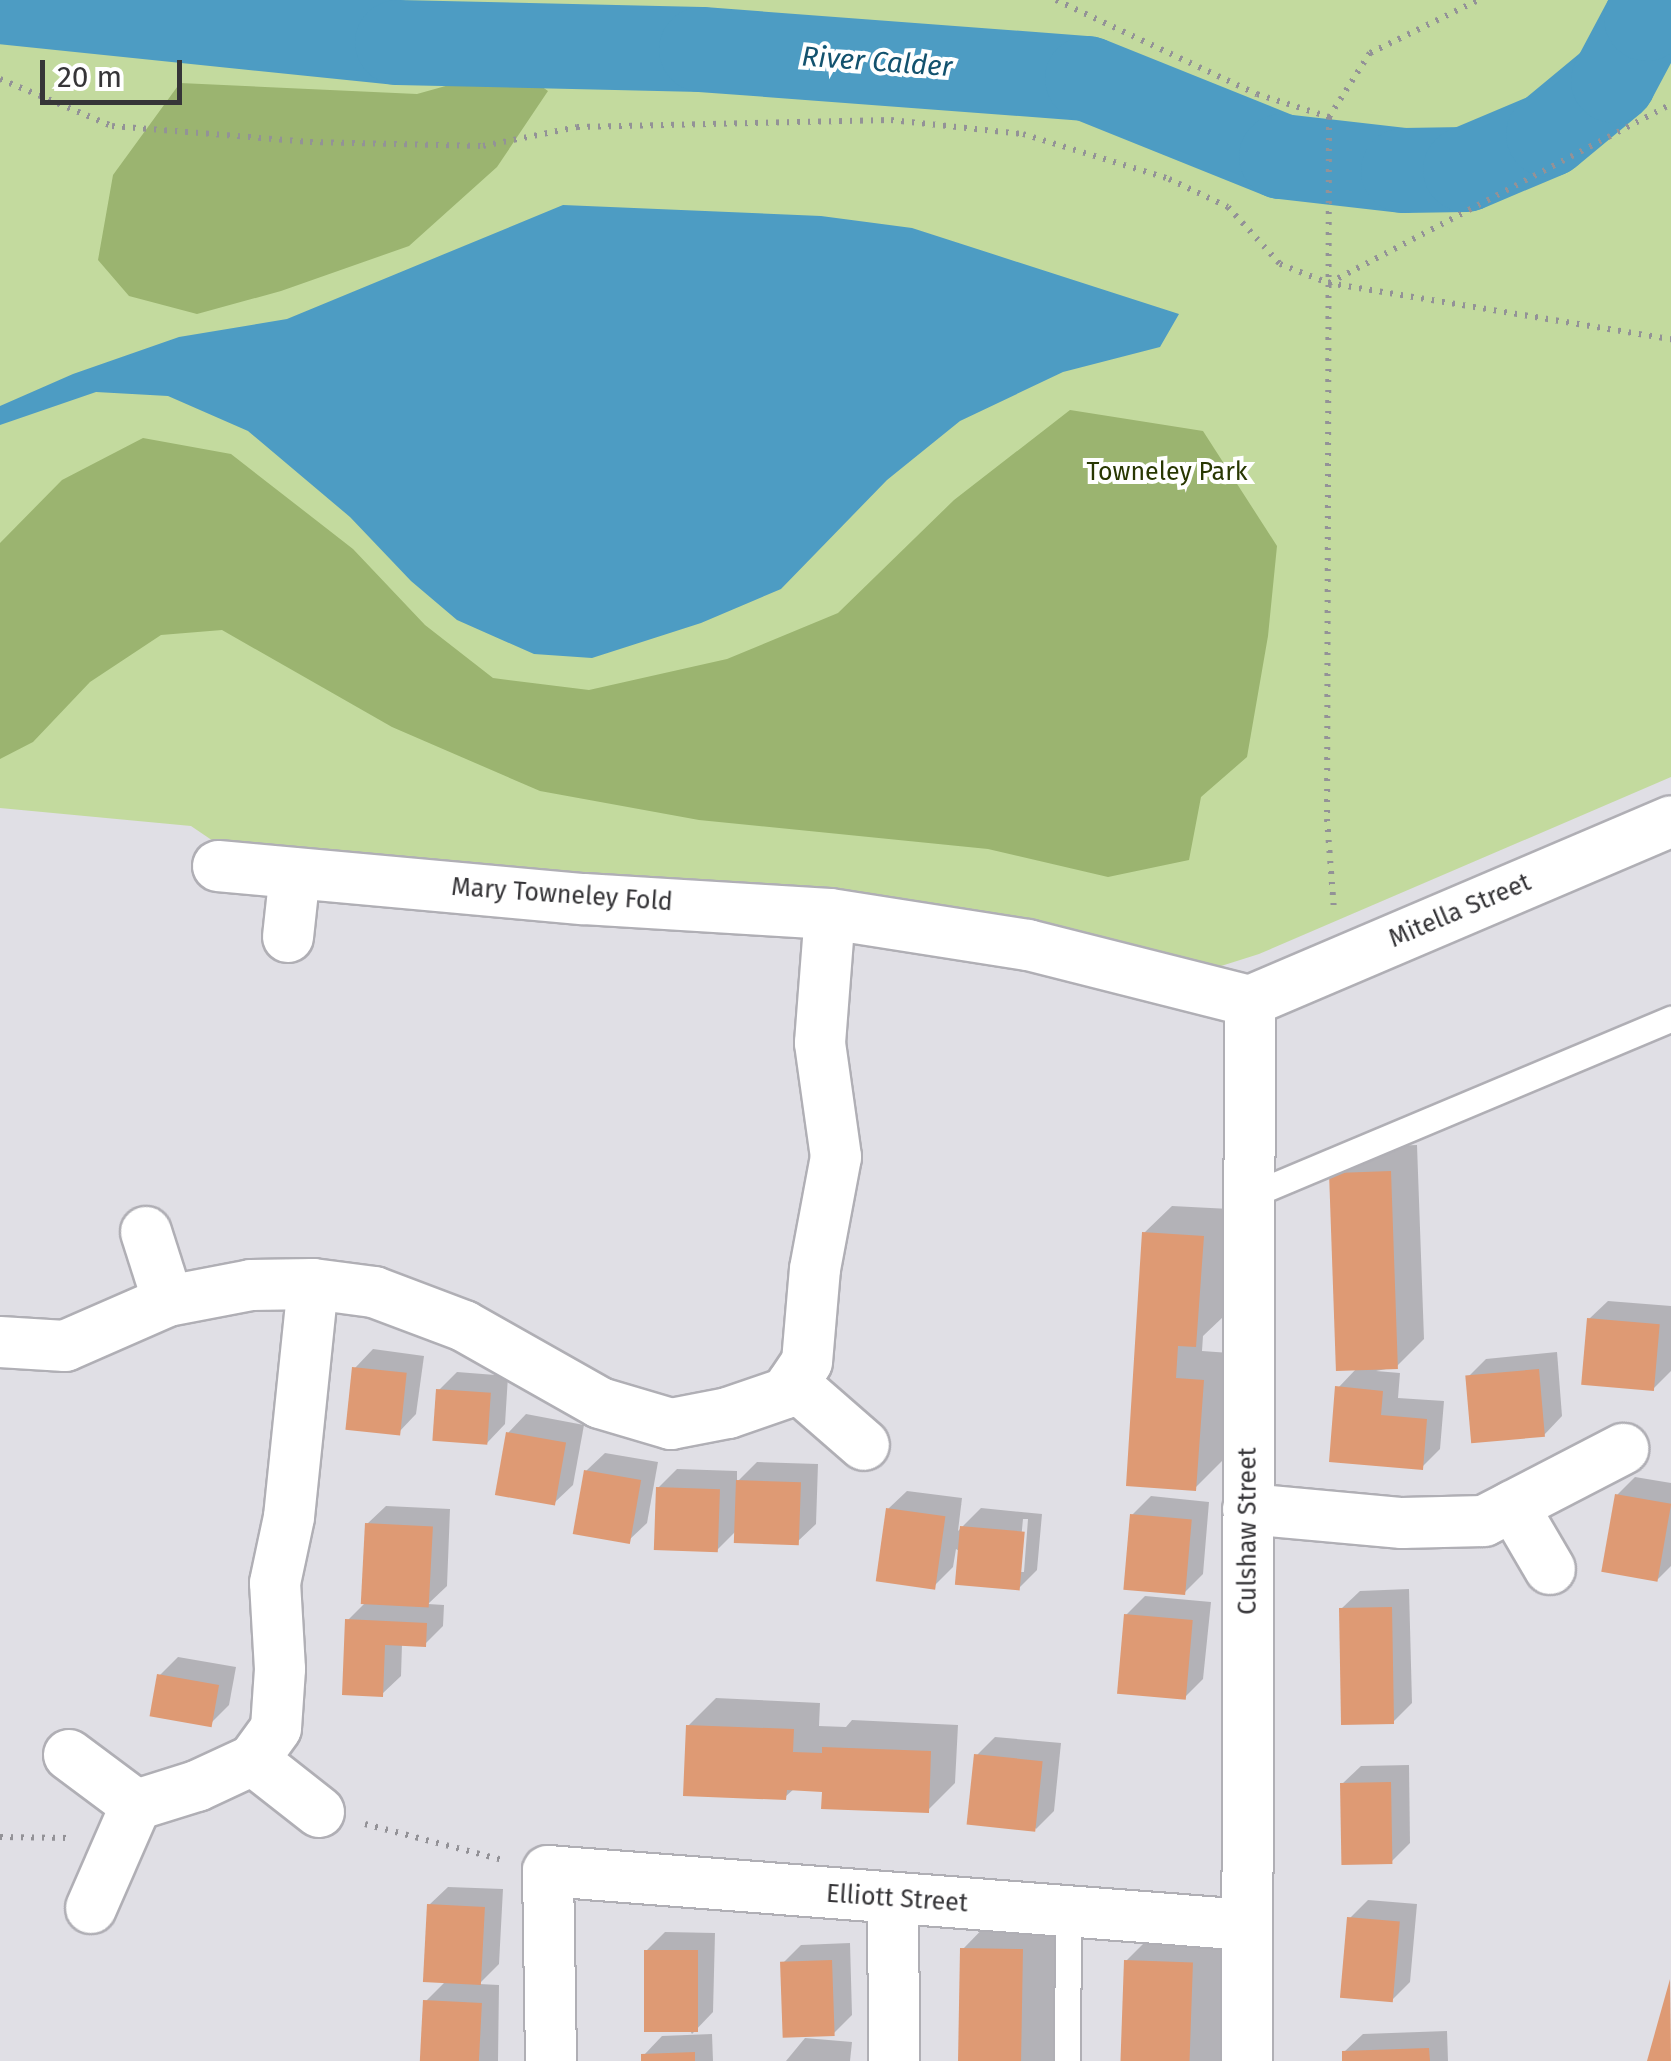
<!DOCTYPE html>
<html>
<head>
<meta charset="utf-8">
<style>
  body { margin:0 }
  #map { position:relative; width:1671px; height:2061px; overflow:hidden; background:#e0dfe5; font-family:"Fira Sans",sans-serif }
  div>[style] { position:absolute }
  [style*='--x'] { left:calc(var(--x)*1px); top:calc(var(--y)*1px); width:calc(var(--w)*1px); rotate:calc(var(--a)*1deg) }
  .green>* { inset:0; background:#c3da9e }
  .forest>* { inset:0; background:#9bb470 }
  .water>* { inset:0; background:#4d9cc3 }
  .shadow>* { inset:0; background:#0003 }
  .river>* { height:85px; margin:-42.5px; padding:0 42.5px; transform-origin:42.5px; border-radius:42.5px; background:#4d9cc3 }
  .building>* { inset:0; background:#de9a74; transform-origin:0 0 }
  .path>* { height:6px; margin-top:-3px; transform-origin:0; background:repeating-linear-gradient(90deg,#939297 0 2.5px,transparent 0 10.5px) }
  .roads { filter:drop-shadow(2px 0 #b0afb5) drop-shadow(-2px 0 #b0afb5) drop-shadow(0 2px #b0afb5) drop-shadow(0 -2px #b0afb5) }
  .service>* { height:25px; margin:-12.5px; padding:0 12.5px; transform-origin:12.5px; border-radius:12.5px; background:#fff }
  .minor>* { height:50px; margin:-25px; padding:0 25px; transform-origin:25px; border-radius:25px; background:#fff }
  span { translate:-50% -50%; white-space:nowrap; text-align:center; line-height:1.15; -webkit-text-stroke:8px #fff; paint-order:stroke }
  .park-label { font-size:25px; color:#283702 }
  .street-label { font-size:25px; color:#363538 }
  .water-label { font-size:28px; color:#13526e; font-style:italic }
  .scale { position:absolute; left:40px; top:60px; width:142px; height:45px; box-sizing:border-box; border:5px solid #363538; border-top:0; padding-left:12px; font-size:30px; line-height:35px; white-space:nowrap; color:#363538; -webkit-text-stroke:8px #fff; paint-order:stroke }
</style>
</head>
<body>
<div id="map">
  <div class="green">
    <i style="clip-path:polygon(0 0,1671px 0,1671px 777px,1259px 954px,1199px 973px,1112px 943px,898px 898px,219px 845px,191px 826px,0 808px)"></i>
  </div>
  <div class="forest">
    <i style="clip-path:polygon(514px 67px,548px 91px,497px 167px,409px 246px,281px 291px,197px 314px,129px 296px,98px 260px,113px 175px,180px 83px,417px 94px)"></i>
    <i style="clip-path:polygon(1070px 410px,1203px 431px,1277px 546px,1268px 636px,1247px 757px,1201px 797px,1189px 860px,1108px 877px,988px 849px,699px 820px,540px 791px,392px 727px,222px 630px,161px 635px,90px 682px,33px 742px,0 759px,0 543px,62px 480px,143px 438px,231px 454px,353px 549px,425px 625px,493px 678px,589px 690px,727px 659px,838px 613px,954px 500px)"></i>
  </div>
  <div class="water">
    <i style="clip-path:polygon(563px 205px,821px 216px,912px 228px,1179px 314px,1160px 347px,1063px 372px,960px 421px,887px 480px,781px 589px,701px 623px,592px 658px,534px 654px,457px 620px,411px 581px,350px 517px,248px 431px,168px 396px,96px 392px,0 425px,0 406px,73px 374px,179px 337px,287px 319px)"></i>
  </div>
  <div class="shadow">
    <i style="clip-path:polygon(1417px 1145px,1424px 1339px,1396px 1367px,1376px 1371px,1400px 1373px,1398px 1398px,1444px 1401px,1440px 1449px,1422px 1467px,1338px 1388px,1357px 1368px,1332px 1175px,1359px 1147px)"></i>
    <i style="clip-path:polygon(1172px 1206px,1230px 1209px,1223px 1317px,1203px 1336px,1202px 1351px,1230px 1353px,1223px 1460px,1195px 1488px,1144px 1233px)"></i>
    <i style="clip-path:polygon(1608px 1301px,1671px 1306px,1671px 1371px,1653px 1389px,1589px 1319px)"></i>
    <i style="clip-path:polygon(373px 1349px,424px 1356px,416px 1414px,398px 1433px,355px 1368px)"></i>
    <i style="clip-path:polygon(1557px 1352px,1562px 1416px,1544px 1435px,1468px 1377px,1486px 1359px)"></i>
    <i style="clip-path:polygon(457px 1372px,508px 1376px,505px 1424px,487px 1443px,438px 1391px)"></i>
    <i style="clip-path:polygon(526px 1414px,584px 1425px,573px 1485px,554px 1503px,508px 1433px)"></i>
    <i style="clip-path:polygon(605px 1453px,658px 1462px,647px 1523px,628px 1541px,586px 1471px)"></i>
    <i style="clip-path:polygon(757px 1462px,818px 1464px,816px 1524px,797px 1542px,737px 1530px,717px 1550px,658px 1488px,677px 1469px,737px 1471px,737px 1482px)"></i>
    <i style="clip-path:polygon(1635px 1477px,1671px 1483px,1671px 1566px,1658px 1579px,1617px 1495px)"></i>
    <i style="clip-path:polygon(evenodd,907px 1491px,962px 1498px,958px 1531px,981px 1508px,1042px 1514px,1037px 1570px,1018px 1589px,956px 1549px,953px 1567px,935px 1585px,888px 1509px,907px 1491px,1023px 1519px,1028px 1519px,1024px 1572px,1018px 1572px,1023px 1519px)"></i>
    <i style="clip-path:polygon(1151px 1496px,1209px 1502px,1203px 1574px,1184px 1593px,1132px 1515px)"></i>
    <i style="clip-path:polygon(386px 1506px,450px 1509px,447px 1586px,428px 1604px,444px 1605px,443px 1626px,425px 1644px,402px 1644px,401px 1676px,382px 1694px,347px 1621px,366px 1602px,367px 1524px)"></i>
    <i style="clip-path:polygon(1409px 1589px,1412px 1703px,1393px 1722px,1341px 1609px,1360px 1591px)"></i>
    <i style="clip-path:polygon(1145px 1596px,1211px 1602px,1203px 1679px,1185px 1697px,1126px 1615px)"></i>
    <i style="clip-path:polygon(178px 1657px,236px 1667px,229px 1705px,210px 1724px,160px 1675px)"></i>
    <i style="clip-path:polygon(716px 1698px,820px 1703px,819px 1726px,846px 1727px,852px 1720px,958px 1725px,955px 1783px,928px 1810px,825px 1790px,795px 1788px,785px 1797px,688px 1726px)"></i>
    <i style="clip-path:polygon(995px 1737px,1061px 1743px,1054px 1811px,1036px 1829px,976px 1756px)"></i>
    <i style="clip-path:polygon(1409px 1765px,1410px 1843px,1392px 1861px,1342px 1784px,1361px 1766px)"></i>
    <i style="clip-path:polygon(448px 1887px,503px 1889px,499px 1964px,479px 1984px,499px 1985px,498px 2061px,425px 2061px,426px 2001px,446px 1981px,429px 1905px)"></i>
    <i style="clip-path:polygon(1368px 1900px,1417px 1904px,1410px 1982px,1392px 2000px,1350px 1918px)"></i>
    <i style="clip-path:polygon(998px 1913px,1057px 1914px,1055px 2061px,961px 2061px,963px 1949px)"></i>
    <i style="clip-path:polygon(1162px 1925px,1228px 1927px,1224px 2061px,1123px 2061px,1126px 1961px)"></i>
    <i style="clip-path:polygon(665px 1932px,715px 1933px,713px 2012px,692px 2034px,646px 1951px)"></i>
    <i style="clip-path:polygon(850px 1943px,852px 2015px,834px 2033px,783px 1963px,801px 1945px)"></i>
    <i style="clip-path:polygon(1447px 2031px,1448px 2061px,1344px 2061px,1344px 2052px,1363px 2034px)"></i>
    <i style="clip-path:polygon(712px 2034px,713px 2061px,644px 2061px,644px 2055px,662px 2036px)"></i>
    <i style="clip-path:polygon(805px 2038px,852px 2042px,850px 2061px,786px 2061px)"></i>
  </div>
  <div class="river">
    <i style="--x:0;--y:1;--w:399;--a:5.9"></i>
    <i style="--x:397;--y:42;--w:304;--a:1.3"></i>
    <i style="--x:701;--y:49;--w:387;--a:4.3"></i>
    <i style="--x:1087;--y:78;--w:209;--a:21.9"></i>
    <i style="--x:1281;--y:156;--w:123;--a:6.5"></i>
    <i style="--x:1403;--y:170;--w:62;--a:-0.9"></i>
    <i style="--x:1465;--y:169;--w:90;--a:-22.9"></i>
    <i style="--x:1548;--y:134;--w:85;--a:-39.7"></i>
    <i style="--x:1613;--y:80;--w:70;--a:-62"></i>
    <i style="--x:1646;--y:18;--w:30;--a:-34"></i>
  </div>
  <div class="building">
    <i style="left:1391px;top:1171px;width:198px;height:62px;rotate:88deg"></i>
    <i style="clip-path:polygon(1142px 1232px,1204px 1236px,1196px 1347px,1178px 1346px,1176px 1378px,1204px 1380px,1196px 1491px,1126px 1486px)"></i>
    <i style="left:1587px;top:1318px;width:73px;height:67px;rotate:5deg"></i>
    <i style="left:352px;top:1367px;width:55px;height:63px;rotate:6deg"></i>
    <i style="left:1539px;top:1369px;width:68px;height:74px;rotate:85deg"></i>
    <i style="clip-path:polygon(1335px 1386px,1383px 1391px,1381px 1415px,1427px 1419px,1423px 1470px,1329px 1462px)"></i>
    <i style="left:436px;top:1389px;width:55px;height:52px;rotate:4deg"></i>
    <i style="left:506px;top:1432px;width:61px;height:64px;rotate:10deg"></i>
    <i style="left:584px;top:1470px;width:58px;height:65px;rotate:10deg"></i>
    <i style="left:736px;top:1480px;width:65px;height:63px;rotate:2deg"></i>
    <i style="left:656px;top:1487px;width:64px;height:63px;rotate:2deg"></i>
    <i style="left:1615px;top:1494px;width:57px;height:79px;rotate:10deg"></i>
    <i style="left:886px;top:1508px;width:60px;height:74px;rotate:8deg"></i>
    <i style="left:1130px;top:1514px;width:62px;height:76px;rotate:5deg"></i>
    <i style="left:365px;top:1523px;width:68px;height:81px;rotate:3deg"></i>
    <i style="left:960px;top:1526px;width:65px;height:59px;rotate:5deg"></i>
    <i style="left:1392px;top:1607px;width:117px;height:53px;rotate:89deg"></i>
    <i style="left:1124px;top:1614px;width:69px;height:80px;rotate:5deg"></i>
    <i style="clip-path:polygon(345px 1619px,427px 1623px,426px 1647px,385px 1645px,383px 1697px,342px 1695px)"></i>
    <i style="left:157px;top:1674px;width:63px;height:43px;rotate:10deg"></i>
    <i style="clip-path:polygon(686px 1725px,794px 1729px,793px 1752px,822px 1753px,822px 1747px,931px 1751px,929px 1813px,821px 1809px,822px 1792px,787px 1790px,786px 1800px,683px 1796px)"></i>
    <i style="left:974px;top:1754px;width:69px;height:71px;rotate:6deg"></i>
    <i style="left:1391px;top:1782px;width:82px;height:51px;rotate:89deg"></i>
    <i style="left:427px;top:1904px;width:58px;height:78px;rotate:3deg"></i>
    <i style="left:1347px;top:1917px;width:53px;height:81px;rotate:5deg"></i>
    <i style="left:960px;top:1948px;width:63px;height:113px;rotate:1deg"></i>
    <i style="left:644px;top:1950px;width:54px;height:82px"></i>
    <i style="left:832px;top:1960px;width:76px;height:52px;rotate:88deg"></i>
    <i style="left:1124px;top:1960px;width:69px;height:101px;rotate:2deg"></i>
    <i style="clip-path:polygon(1670px 1979px,1671px 2061px,1647px 2061px)"></i>
    <i style="left:423px;top:2000px;width:59px;height:61px;rotate:3deg"></i>
    <i style="clip-path:polygon(1429px 2048px,1430px 2061px,1342px 2061px,1342px 2051px)"></i>
    <i style="clip-path:polygon(695px 2052px,695px 2061px,641px 2061px,641px 2054px)"></i>
  </div>
  <div class="path">
    <i style="--x:1056;--y:0;--w:222;--a:25.1"></i>
    <i style="--x:1257;--y:94;--w:76;--a:17.7"></i>
    <i style="--x:1329;--y:117;--w:702;--a:90.16"></i>
    <i style="--x:1327;--y:819;--w:92;--a:85.6"></i>
    <i style="--x:0;--y:79;--w:121;--a:22.8"></i>
    <i style="--x:112;--y:126;--w:199;--a:4.6"></i>
    <i style="--x:310;--y:142;--w:173;--a:1.3"></i>
    <i style="--x:483;--y:146;--w:96;--a:-11.4"></i>
    <i style="--x:577;--y:127;--w:314;--a:-1.3"></i>
    <i style="--x:891;--y:120;--w:133;--a:6.1"></i>
    <i style="--x:1023;--y:134;--w:153;--a:17.1"></i>
    <i style="--x:1169;--y:179;--w:65;--a:25.4"></i>
    <i style="--x:1228;--y:207;--w:77;--a:47.6"></i>
    <i style="--x:1280;--y:264;--w:52;--a:21.6"></i>
    <i style="--x:1328;--y:283;--w:348;--a:9.3"></i>
    <i style="--x:1329;--y:117;--w:76;--a:-57.4"></i>
    <i style="--x:1370;--y:53;--w:120;--a:-26.1"></i>
    <i style="--x:1329;--y:283;--w:386;--a:-27.6"></i>
    <i style="--x:365;--y:1824;--w:143;--a:14.6"></i>
    <i style="--x:0;--y:1837;--w:70;--a:0.8"></i>
  </div>
  <div class="roads">
    <div class="service">
      <i style="--x:1249;--y:1196;--w:458;--a:-22.8"></i>
      <i style="--x:1067;--y:2061;--w:149;--a:-89.6"></i>
    </div>
    <div class="minor">
      <i style="--x:218;--y:866;--w:367;--a:5.2"></i>
      <i style="--x:584;--y:899;--w:246;--a:3.5"></i>
      <i style="--x:830;--y:914;--w:200;--a:8.9"></i>
      <i style="--x:1028;--y:945;--w:229;--a:14.2"></i>
      <i style="--x:288;--y:937;--w:64;--a:-83.8"></i>
      <i style="--x:1250;--y:1001;--w:458;--a:-23.1"></i>
      <i style="--x:146;--y:1232;--w:72;--a:72.3"></i>
      <i style="--x:0;--y:1342;--w:65;--a:3.5"></i>
      <i style="--x:65;--y:1346;--w:112;--a:-23.6"></i>
      <i style="--x:168;--y:1301;--w:85;--a:-10.9"></i>
      <i style="--x:251;--y:1285;--w:62;--a:-0.9"></i>
      <i style="--x:313;--y:1284;--w:62;--a:7.5"></i>
      <i style="--x:374;--y:1292;--w:96;--a:20.7"></i>
      <i style="--x:464;--y:1326;--w:156;--a:29.5"></i>
      <i style="--x:600;--y:1403;--w:74;--a:16.5"></i>
      <i style="--x:671;--y:1424;--w:58;--a:-10.9"></i>
      <i style="--x:728;--y:1413;--w:61;--a:-19"></i>
      <i style="--x:786;--y:1393;--w:37;--a:-56"></i>
      <i style="--x:807;--y:1362;--w:93;--a:-85.1"></i>
      <i style="--x:815;--y:1269;--w:114;--a:-79.4"></i>
      <i style="--x:836;--y:1157;--w:115;--a:-98"></i>
      <i style="--x:820;--y:1043;--w:129;--a:-85.6"></i>
      <i style="--x:793;--y:1383;--w:94;--a:41.1"></i>
      <i style="--x:1513;--y:1506;--w:73;--a:59.6"></i>
      <i style="--x:1248;--y:1509;--w:155;--a:5.2"></i>
      <i style="--x:1402;--y:1523;--w:82;--a:-1.4"></i>
      <i style="--x:1484;--y:1521;--w:157;--a:-27.4"></i>
      <i style="--x:69;--y:1755;--w:84;--a:36.7"></i>
      <i style="--x:136;--y:1805;--w:64;--a:-17.3"></i>
      <i style="--x:197;--y:1786;--w:62;--a:-24.9"></i>
      <i style="--x:253;--y:1760;--w:39;--a:-54"></i>
      <i style="--x:276;--y:1728;--w:59;--a:-86.1"></i>
      <i style="--x:280;--y:1669;--w:86;--a:-93.3"></i>
      <i style="--x:275;--y:1583;--w:67;--a:-78"></i>
      <i style="--x:289;--y:1517;--w:234;--a:-84.1"></i>
      <i style="--x:253;--y:1760;--w:84;--a:38.2"></i>
      <i style="--x:893;--y:1899;--w:162;--a:89.6"></i>
      <i style="--x:91;--y:1908;--w:112;--a:-66.4"></i>
      <i style="--x:551;--y:2061;--w:190;--a:-90.9"></i>
      <i style="--x:548;--y:1871;--w:700;--a:4.42"></i>
      <i style="--x:1247;--y:2061;--w:1060;--a:-89.84"></i>
    </div>
  </div>
  <div class="park-label">
    <span style="left:1167px;top:472px">Towneley Park</span>
  </div>
  <div class="street-label">
    <span style="left:562px;top:895px;rotate:4deg">Mary Towneley Fold</span>
    <span style="left:1460px;top:911px;rotate:-23deg">Mitella Street</span>
    <span style="left:1248px;top:1531px;rotate:-90deg">Culshaw Street</span>
    <span style="left:897px;top:1899px;rotate:4deg">Elliott Street</span>
  </div>
  <div class="water-label">
    <span style="left:877px;top:62px;rotate:4deg">River Calder</span>
  </div>
  <div class="scale">20 m</div>
</div>
</body>
</html>
